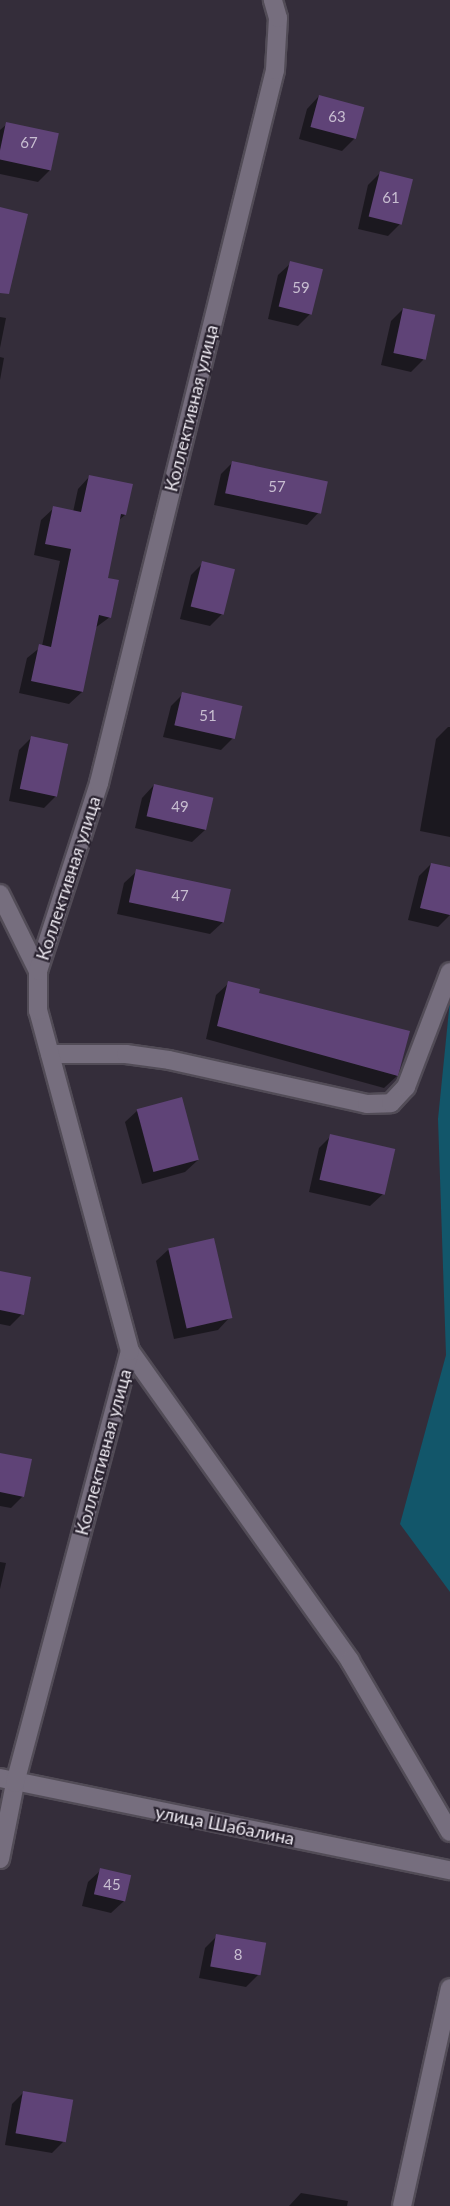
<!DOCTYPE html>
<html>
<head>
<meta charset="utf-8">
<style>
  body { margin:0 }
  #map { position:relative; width:450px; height:2206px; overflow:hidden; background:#342d3a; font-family:Lato,sans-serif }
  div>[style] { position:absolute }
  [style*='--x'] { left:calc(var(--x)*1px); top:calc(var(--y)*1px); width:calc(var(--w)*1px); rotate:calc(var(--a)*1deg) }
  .water>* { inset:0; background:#12566a }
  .shadow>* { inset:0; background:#0007 }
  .building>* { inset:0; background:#5f4377; transform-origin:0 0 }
  .roads { filter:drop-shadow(2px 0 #524c57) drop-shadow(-2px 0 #524c57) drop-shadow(0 2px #524c57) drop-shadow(0 -2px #524c57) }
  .minor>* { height:18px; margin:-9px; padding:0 9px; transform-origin:9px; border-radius:9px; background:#766e7e }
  span { translate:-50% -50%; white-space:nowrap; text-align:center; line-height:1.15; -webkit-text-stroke:4.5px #2a2330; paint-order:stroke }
  .number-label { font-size:15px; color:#c8bed1 }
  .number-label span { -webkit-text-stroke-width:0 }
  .street-label { font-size:18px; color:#ebe7ef }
</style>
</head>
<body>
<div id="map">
  <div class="water">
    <i style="clip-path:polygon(450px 1000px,450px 1592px,400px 1524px,446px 1355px,438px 1119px)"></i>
  </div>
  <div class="shadow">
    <i style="clip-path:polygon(319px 96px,362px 108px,354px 139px,342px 151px,299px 139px,307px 109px)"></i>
    <i style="clip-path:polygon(7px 124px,50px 170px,38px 182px,0 174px,0 130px)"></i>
    <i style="clip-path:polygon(380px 173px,400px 224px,388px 236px,358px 229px,368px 185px)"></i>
    <i style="clip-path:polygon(291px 263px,310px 314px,298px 326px,268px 319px,278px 275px)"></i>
    <i style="clip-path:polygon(403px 309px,423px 360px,411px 372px,381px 365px,391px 321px)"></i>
    <i style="clip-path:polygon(0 317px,6px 318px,0 348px)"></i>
    <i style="clip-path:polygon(0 357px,4px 358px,0 380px)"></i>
    <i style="clip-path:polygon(233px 462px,319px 512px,307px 525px,214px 505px,221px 474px)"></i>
    <i style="clip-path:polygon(90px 476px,125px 515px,118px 521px,106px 579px,110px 617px,95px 628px,82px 692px,69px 704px,19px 693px,27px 658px,42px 646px,60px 561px,34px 555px,41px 520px,54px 508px,73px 512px,78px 489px)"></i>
    <i style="clip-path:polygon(203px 563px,222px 614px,210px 626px,180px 619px,191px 575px)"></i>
    <i style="clip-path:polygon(183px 694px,233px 738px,221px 750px,163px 737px,171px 706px)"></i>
    <i style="clip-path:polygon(448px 727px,450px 727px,450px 837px,420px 831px,436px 739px)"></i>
    <i style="clip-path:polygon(31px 738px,66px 745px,56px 796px,44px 808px,9px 801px,19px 750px)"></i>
    <i style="clip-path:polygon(154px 785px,212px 799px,205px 830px,192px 842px,135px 828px,142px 798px)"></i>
    <i style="clip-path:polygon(431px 864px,450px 869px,450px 915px,438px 927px,408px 920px,419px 876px)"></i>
    <i style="clip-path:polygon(137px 871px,223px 922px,210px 934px,117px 914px,124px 883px)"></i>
    <i style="clip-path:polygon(229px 983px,257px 994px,397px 1076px,384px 1088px,206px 1039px,216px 995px)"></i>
    <i style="clip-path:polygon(138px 1110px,198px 1160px,185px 1172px,142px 1184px,125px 1122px)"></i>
    <i style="clip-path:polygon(331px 1136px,383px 1194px,370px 1206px,309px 1192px,319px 1148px)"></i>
    <i style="clip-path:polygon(169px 1249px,230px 1317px,218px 1330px,174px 1339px,156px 1261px)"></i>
    <i style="clip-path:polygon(0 1272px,22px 1314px,10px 1326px,0 1324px)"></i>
    <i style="clip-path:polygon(0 1454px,23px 1496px,11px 1508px,0 1506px)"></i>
    <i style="clip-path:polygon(0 1562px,6px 1563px,0 1589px)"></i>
    <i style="clip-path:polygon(101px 1870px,124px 1901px,111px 1913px,82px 1906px,88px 1882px)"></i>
    <i style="clip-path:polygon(217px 1936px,258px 1975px,246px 1987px,199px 1978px,205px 1948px)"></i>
    <i style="clip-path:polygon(24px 2092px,64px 2141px,52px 2153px,5px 2145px,12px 2104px)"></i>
    <i style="clip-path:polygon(301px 2193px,348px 2201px,347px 2206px,289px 2206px)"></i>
  </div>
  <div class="building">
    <i style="left:319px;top:95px;width:47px;height:33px;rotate:15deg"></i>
    <i style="left:6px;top:122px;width:54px;height:38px;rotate:12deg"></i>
    <i style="left:380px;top:171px;width:34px;height:47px;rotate:14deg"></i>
    <i style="clip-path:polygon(0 207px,28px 214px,9px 294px,0 293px)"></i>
    <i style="left:290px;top:261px;width:34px;height:47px;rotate:14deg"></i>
    <i style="left:403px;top:308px;width:33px;height:46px;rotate:12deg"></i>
    <i style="left:232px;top:461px;width:98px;height:33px;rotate:12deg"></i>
    <i style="clip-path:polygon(89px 475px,133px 484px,126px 515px,121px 514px,108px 578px,119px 580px,111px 618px,99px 615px,83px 692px,31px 681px,39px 644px,51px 647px,71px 549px,45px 544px,53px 506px,81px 512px)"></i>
    <i style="left:202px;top:561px;width:34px;height:47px;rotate:14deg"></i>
    <i style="left:182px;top:692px;width:62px;height:34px;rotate:13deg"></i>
    <i style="left:31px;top:736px;width:38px;height:54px;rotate:12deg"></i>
    <i style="left:154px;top:784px;width:61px;height:33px;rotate:13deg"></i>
    <i style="clip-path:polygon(431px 863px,450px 867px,450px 915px,420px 908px)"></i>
    <i style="left:136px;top:869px;width:97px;height:34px;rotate:12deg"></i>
    <i style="clip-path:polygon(228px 981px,260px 989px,259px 993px,410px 1031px,398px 1076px,217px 1026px)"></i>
    <i style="left:182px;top:1097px;width:65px;height:47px;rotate:75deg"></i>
    <i style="left:330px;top:1134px;width:67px;height:47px;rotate:13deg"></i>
    <i style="left:214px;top:1238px;width:82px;height:47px;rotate:77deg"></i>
    <i style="clip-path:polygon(0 1271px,31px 1277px,24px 1315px,0 1310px)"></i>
    <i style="clip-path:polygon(0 1453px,32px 1459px,24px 1497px,0 1492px)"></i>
    <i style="left:100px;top:1868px;width:32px;height:27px;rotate:13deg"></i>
    <i style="left:216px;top:1934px;width:51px;height:33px;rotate:10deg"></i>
    <i style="left:23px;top:2091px;width:51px;height:43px;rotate:10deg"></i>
  </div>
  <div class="roads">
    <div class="minor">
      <i style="--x:0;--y:894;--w:86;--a:63.7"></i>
      <i style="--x:50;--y:1054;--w:76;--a:0"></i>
      <i style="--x:126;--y:1054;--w:43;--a:7.9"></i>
      <i style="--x:169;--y:1060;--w:203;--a:12.5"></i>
      <i style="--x:367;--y:1104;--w:24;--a:-2"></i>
      <i style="--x:391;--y:1103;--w:22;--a:-47"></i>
      <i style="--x:406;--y:1087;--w:123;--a:-69.1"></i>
      <i style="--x:130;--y:1351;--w:380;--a:54.6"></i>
      <i style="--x:350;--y:1661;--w:198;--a:59.7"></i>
      <i style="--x:0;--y:1778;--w:459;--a:11.6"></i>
      <i style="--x:0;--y:1859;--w:77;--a:-78.8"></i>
      <i style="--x:15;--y:1783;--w:447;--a:-75.1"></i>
      <i style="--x:130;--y:1351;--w:352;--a:-105.1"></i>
      <i style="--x:38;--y:1011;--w:40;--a:-90"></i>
      <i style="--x:38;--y:971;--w:198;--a:-72"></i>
      <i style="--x:99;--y:783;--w:734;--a:-76.13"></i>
      <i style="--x:275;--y:70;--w:52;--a:-86.7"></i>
      <i style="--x:278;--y:18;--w:19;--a:-106"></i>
      <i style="--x:402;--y:2206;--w:223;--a:-77.6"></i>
    </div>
  </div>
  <div class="number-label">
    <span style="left:337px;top:117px">63</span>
    <span style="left:29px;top:143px">67</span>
    <span style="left:391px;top:198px">61</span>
    <span style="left:301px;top:288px">59</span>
    <span style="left:277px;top:487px">57</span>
    <span style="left:208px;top:716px">51</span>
    <span style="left:180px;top:807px">49</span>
    <span style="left:180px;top:896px">47</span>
    <span style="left:112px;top:1885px">45</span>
    <span style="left:238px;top:1955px">8</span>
  </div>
  <div class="street-label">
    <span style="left:191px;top:408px;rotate:-76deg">Коллективная улица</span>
    <span style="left:68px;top:878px;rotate:-72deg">Коллективная улица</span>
    <span style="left:103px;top:1452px;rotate:-75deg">Коллективная улица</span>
    <span style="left:225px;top:1825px;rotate:11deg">улица Шабалина</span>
  </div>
</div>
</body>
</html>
